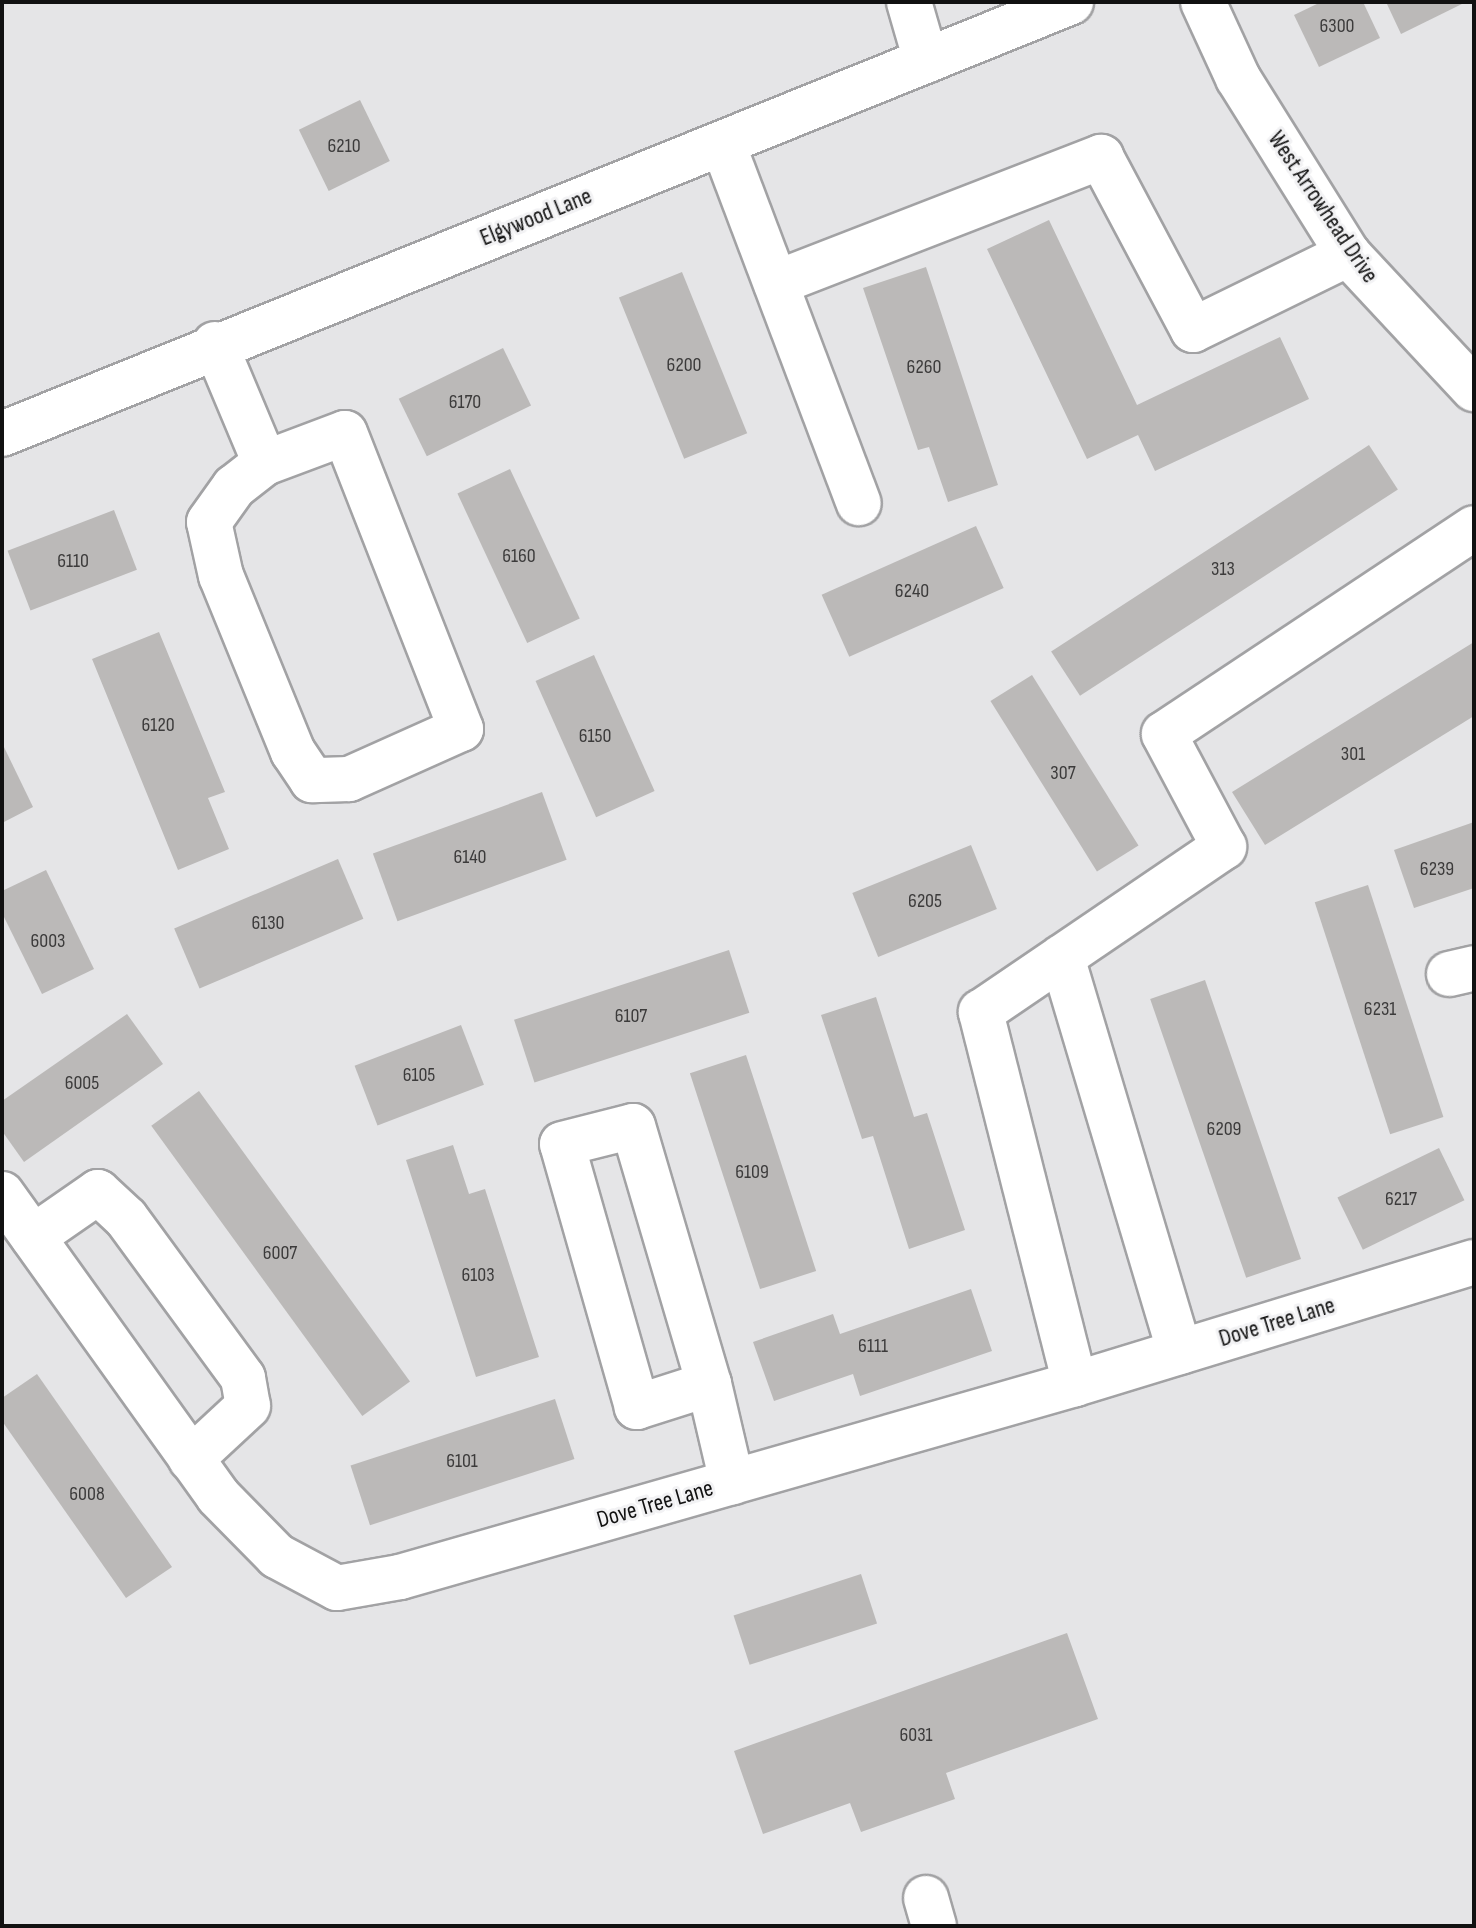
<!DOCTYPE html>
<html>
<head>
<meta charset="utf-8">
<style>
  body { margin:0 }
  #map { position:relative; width:1476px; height:1928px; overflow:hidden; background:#e5e5e7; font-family:"Sofia Sans Condensed",sans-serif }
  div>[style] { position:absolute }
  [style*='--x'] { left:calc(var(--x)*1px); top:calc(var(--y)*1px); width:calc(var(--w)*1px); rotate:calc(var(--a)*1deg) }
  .building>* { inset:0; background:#bbb9b8; transform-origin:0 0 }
  .roads { filter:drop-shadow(2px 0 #a2a2a4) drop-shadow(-2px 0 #a2a2a4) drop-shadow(0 2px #a2a2a4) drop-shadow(0 -2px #a2a2a4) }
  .minor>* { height:44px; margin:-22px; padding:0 22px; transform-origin:22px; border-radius:22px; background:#fff }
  span { translate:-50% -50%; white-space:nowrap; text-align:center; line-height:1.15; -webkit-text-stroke:6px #f2f2f4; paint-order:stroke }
  .number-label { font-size:20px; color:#3c3b3b }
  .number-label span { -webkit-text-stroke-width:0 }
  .street-label { font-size:24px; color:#111 }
  .frame { position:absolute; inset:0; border:4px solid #111; pointer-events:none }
</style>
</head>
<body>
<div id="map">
  <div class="building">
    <i style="clip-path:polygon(1321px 2px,1363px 2px,1380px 38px,1319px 67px,1294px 15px)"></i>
    <i style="clip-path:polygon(1386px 2px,1466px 2px,1401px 34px)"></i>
    <i style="left:360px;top:100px;width:68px;height:68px;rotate:64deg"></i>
    <i style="clip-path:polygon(1049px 220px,1137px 405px,1280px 337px,1309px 399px,1155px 471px,1138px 435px,1087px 459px,987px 249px)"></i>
    <i style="clip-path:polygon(926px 267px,998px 485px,948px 502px,929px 447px,918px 450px,863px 288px)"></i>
    <i style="left:682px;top:272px;width:174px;height:68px;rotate:68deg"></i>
    <i style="left:503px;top:348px;width:64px;height:116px;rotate:64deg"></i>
    <i style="left:1369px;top:445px;width:53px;height:379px;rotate:57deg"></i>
    <i style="left:510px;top:469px;width:165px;height:58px;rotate:65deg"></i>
    <i style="left:114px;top:510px;width:64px;height:114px;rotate:69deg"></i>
    <i style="left:976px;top:526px;width:68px;height:169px;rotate:66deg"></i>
    <i style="clip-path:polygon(159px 632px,225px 792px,208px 798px,229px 849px,178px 870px,92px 659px)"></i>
    <i style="clip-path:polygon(1474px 642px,1474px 716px,1265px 845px,1232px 792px)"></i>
    <i style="left:594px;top:655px;width:149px;height:64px;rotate:66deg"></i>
    <i style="left:1032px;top:675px;width:201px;height:49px;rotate:58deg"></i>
    <i style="clip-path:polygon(2px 743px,33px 807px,2px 823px)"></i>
    <i style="left:542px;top:792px;width:72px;height:180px;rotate:70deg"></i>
    <i style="clip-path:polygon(1474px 822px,1474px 888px,1414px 908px,1394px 850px)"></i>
    <i style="left:971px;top:845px;width:69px;height:128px;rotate:68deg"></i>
    <i style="left:338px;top:859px;width:65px;height:178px;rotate:67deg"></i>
    <i style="clip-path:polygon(46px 870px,94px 969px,42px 994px,2px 913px,2px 891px)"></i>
    <i style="left:1368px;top:885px;width:244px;height:56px;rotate:72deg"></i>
    <i style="left:729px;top:950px;width:66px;height:226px;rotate:72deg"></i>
    <i style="left:1205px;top:980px;width:295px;height:58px;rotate:71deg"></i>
    <i style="clip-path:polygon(876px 997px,914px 1117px,927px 1113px,965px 1230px,909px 1249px,873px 1136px,862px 1139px,821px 1015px)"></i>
    <i style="clip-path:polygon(127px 1014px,163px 1064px,24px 1162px,2px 1131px,2px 1101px)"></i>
    <i style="left:461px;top:1025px;width:64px;height:114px;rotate:69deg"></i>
    <i style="left:746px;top:1055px;width:227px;height:59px;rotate:72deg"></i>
    <i style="left:199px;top:1091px;width:359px;height:59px;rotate:54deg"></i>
    <i style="clip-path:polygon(453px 1145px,469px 1194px,485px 1189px,539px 1357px,476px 1377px,406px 1160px)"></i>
    <i style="left:1439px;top:1148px;width:58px;height:113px;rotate:64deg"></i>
    <i style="clip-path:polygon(971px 1289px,992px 1351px,860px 1396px,853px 1374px,774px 1401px,753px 1342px,833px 1314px,840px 1334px)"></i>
    <i style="clip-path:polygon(37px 1374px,172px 1567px,126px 1598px,2px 1421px,2px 1398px)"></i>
    <i style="left:555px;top:1399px;width:63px;height:215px;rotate:72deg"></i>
    <i style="left:861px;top:1574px;width:52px;height:134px;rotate:72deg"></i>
    <i style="clip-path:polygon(1067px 1633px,1098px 1719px,946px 1773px,955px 1799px,861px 1832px,850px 1803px,763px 1834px,734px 1751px)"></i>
  </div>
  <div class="roads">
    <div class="minor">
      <i style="--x:909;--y:2;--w:61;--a:73.9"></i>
      <i style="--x:1203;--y:2;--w:84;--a:65.3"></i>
      <i style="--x:1238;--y:78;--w:208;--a:58"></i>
      <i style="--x:1348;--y:254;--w:185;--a:47"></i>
      <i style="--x:723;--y:144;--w:384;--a:69.3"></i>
      <i style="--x:776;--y:283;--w:349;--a:-21.2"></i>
      <i style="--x:1101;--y:157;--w:196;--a:62"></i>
      <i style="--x:1193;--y:330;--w:173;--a:-26.1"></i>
      <i style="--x:215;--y:344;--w:129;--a:67.2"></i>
      <i style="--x:265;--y:463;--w:85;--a:-20.6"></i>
      <i style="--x:345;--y:433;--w:318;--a:68.6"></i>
      <i style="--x:461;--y:729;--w:123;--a:155.9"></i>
      <i style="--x:349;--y:779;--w:37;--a:178"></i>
      <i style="--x:312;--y:780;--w:34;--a:-124"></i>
      <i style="--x:293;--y:752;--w:190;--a:-112.2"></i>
      <i style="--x:221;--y:576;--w:55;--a:-102.5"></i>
      <i style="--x:209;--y:522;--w:43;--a:-54.5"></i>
      <i style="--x:234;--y:487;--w:39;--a:-38"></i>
      <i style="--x:2;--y:434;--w:1153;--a:-22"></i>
      <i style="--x:1062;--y:957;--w:412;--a:73.4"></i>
      <i style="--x:1449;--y:974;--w:26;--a:-13"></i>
      <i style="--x:2;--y:1194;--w:371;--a:54.4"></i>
      <i style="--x:218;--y:1496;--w:84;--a:45.5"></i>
      <i style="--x:277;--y:1556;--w:68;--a:28.1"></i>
      <i style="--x:337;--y:1588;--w:64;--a:-9.9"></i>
      <i style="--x:400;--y:1577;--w:702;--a:-15.96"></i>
      <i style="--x:1075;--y:1384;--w:417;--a:-17"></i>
      <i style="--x:33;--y:1237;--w:79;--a:-34.7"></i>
      <i style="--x:98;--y:1192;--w:38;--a:43"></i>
      <i style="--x:126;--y:1218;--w:198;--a:53.8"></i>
      <i style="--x:243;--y:1378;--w:28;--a:80"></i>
      <i style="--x:248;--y:1406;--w:78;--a:137.1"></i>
      <i style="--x:709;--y:1384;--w:76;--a:162.3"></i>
      <i style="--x:637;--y:1407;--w:273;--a:-105.9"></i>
      <i style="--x:562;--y:1144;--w:73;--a:-14.2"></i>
      <i style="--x:633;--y:1126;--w:269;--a:73.6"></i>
      <i style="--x:709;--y:1384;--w:101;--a:76.8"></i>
      <i style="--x:1075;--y:1384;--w:384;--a:-104.2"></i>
      <i style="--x:981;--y:1012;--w:294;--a:-34.2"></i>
      <i style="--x:1224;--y:847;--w:128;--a:-118"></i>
      <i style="--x:1164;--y:734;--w:372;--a:-33.6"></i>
      <i style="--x:926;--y:1898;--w:29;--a:74"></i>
    </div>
  </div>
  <div class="number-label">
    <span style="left:1337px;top:26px">6300</span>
    <span style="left:344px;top:146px">6210</span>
    <span style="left:684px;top:365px">6200</span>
    <span style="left:924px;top:367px">6260</span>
    <span style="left:465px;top:402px">6170</span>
    <span style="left:519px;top:556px">6160</span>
    <span style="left:73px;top:561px">6110</span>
    <span style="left:1223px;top:569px">313</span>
    <span style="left:912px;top:591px">6240</span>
    <span style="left:158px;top:725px">6120</span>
    <span style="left:595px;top:736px">6150</span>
    <span style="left:1353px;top:754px">301</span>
    <span style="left:1063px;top:773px">307</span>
    <span style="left:470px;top:857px">6140</span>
    <span style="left:1437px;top:869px">6239</span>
    <span style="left:925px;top:901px">6205</span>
    <span style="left:268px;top:923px">6130</span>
    <span style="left:48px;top:941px">6003</span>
    <span style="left:1380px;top:1009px">6231</span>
    <span style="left:631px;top:1016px">6107</span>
    <span style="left:419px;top:1075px">6105</span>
    <span style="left:82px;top:1083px">6005</span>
    <span style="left:1224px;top:1129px">6209</span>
    <span style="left:752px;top:1172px">6109</span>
    <span style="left:1401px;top:1199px">6217</span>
    <span style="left:280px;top:1253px">6007</span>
    <span style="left:478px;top:1275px">6103</span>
    <span style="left:873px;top:1346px">6111</span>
    <span style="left:462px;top:1461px">6101</span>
    <span style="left:87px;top:1494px">6008</span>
    <span style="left:916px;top:1735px">6031</span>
  </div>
  <div class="street-label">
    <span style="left:1323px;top:207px;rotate:56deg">West Arrowhead Drive</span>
    <span style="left:536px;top:217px;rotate:-22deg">Elgywood Lane</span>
    <span style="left:1277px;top:1322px;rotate:-17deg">Dove Tree Lane</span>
    <span style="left:655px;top:1504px;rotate:-16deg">Dove Tree Lane</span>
  </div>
  <div class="frame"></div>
</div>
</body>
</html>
